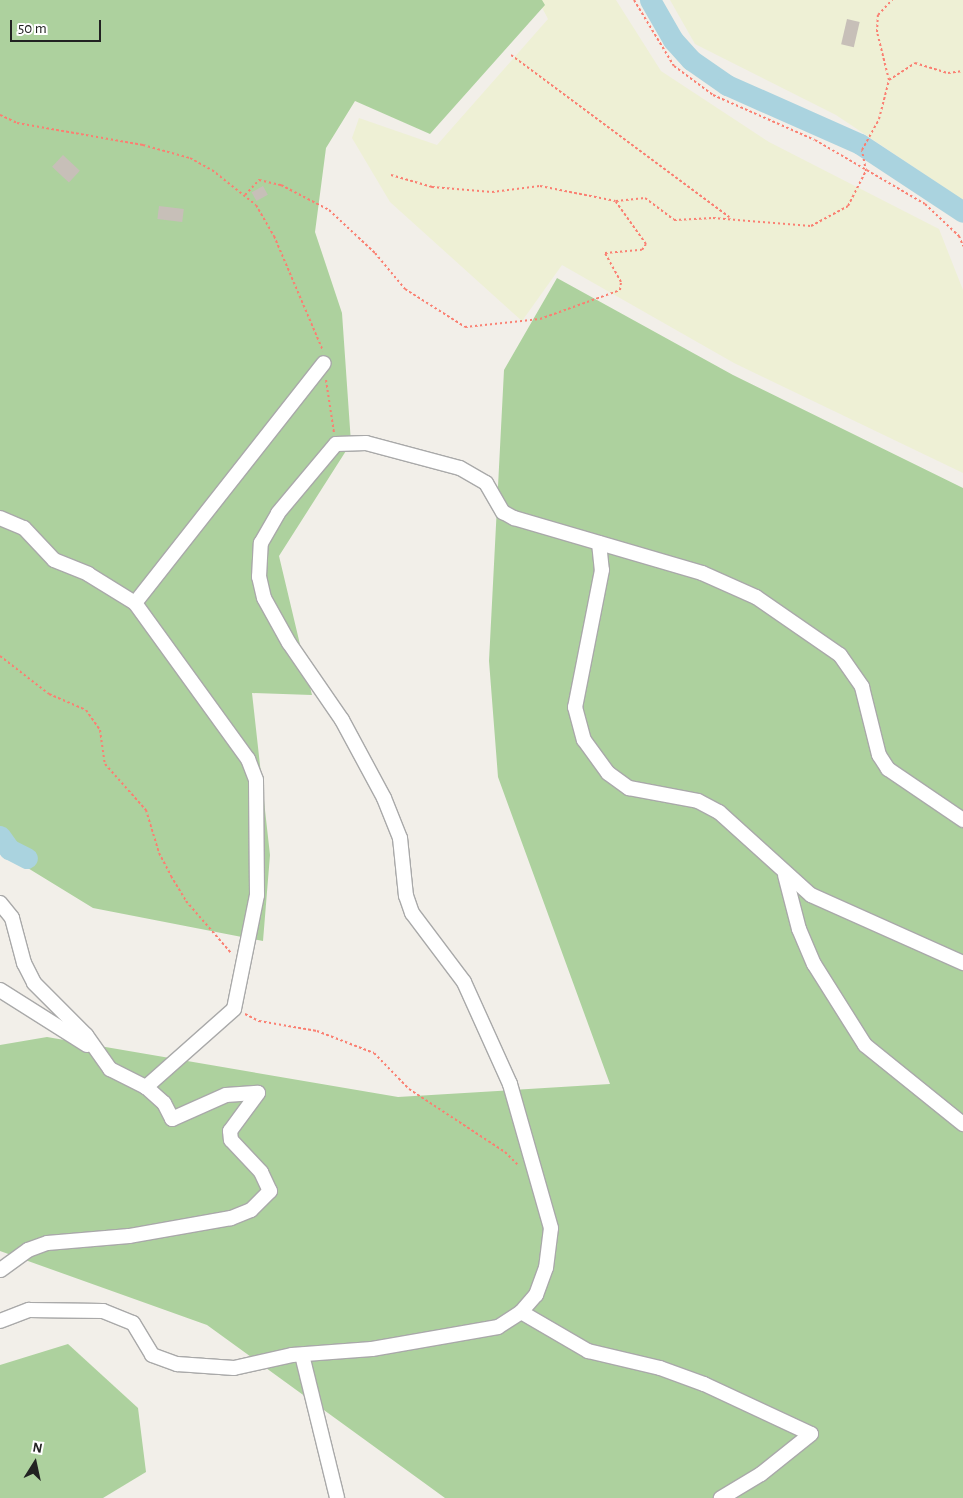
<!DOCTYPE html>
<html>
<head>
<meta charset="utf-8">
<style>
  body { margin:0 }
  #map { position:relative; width:963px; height:1498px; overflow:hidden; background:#f2efe9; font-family:"Alegreya Sans",sans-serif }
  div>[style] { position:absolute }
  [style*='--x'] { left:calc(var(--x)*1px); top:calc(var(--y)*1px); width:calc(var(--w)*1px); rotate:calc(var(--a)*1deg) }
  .farmland>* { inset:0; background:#eef0d5 }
  .forest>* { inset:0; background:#add19e }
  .river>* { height:21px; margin:-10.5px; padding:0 10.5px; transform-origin:10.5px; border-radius:10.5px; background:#aad3df }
  .building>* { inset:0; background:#c7bfb8; transform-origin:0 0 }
  .path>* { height:2px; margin-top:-1px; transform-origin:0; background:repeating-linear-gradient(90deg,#fa8072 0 2.5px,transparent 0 5px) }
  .roads { filter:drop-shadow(1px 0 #a9a9a9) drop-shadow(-1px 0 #a9a9a9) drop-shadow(0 1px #a9a9a9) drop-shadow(0 -1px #a9a9a9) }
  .minor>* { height:14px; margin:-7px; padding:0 7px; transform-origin:7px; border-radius:7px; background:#fff }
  span { translate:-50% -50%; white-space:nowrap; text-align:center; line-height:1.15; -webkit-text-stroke:4px #fff; paint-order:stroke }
  .north { position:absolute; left:10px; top:1438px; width:50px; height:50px; -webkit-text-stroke:4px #fff; paint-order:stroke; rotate:10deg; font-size:14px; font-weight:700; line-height:20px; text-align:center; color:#222 }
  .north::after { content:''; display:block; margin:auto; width:18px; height:22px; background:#222; clip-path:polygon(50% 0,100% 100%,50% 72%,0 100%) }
  .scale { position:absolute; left:10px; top:20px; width:91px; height:22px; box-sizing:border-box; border:2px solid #222; border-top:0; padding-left:6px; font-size:15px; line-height:18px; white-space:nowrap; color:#222; -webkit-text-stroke:4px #fff; paint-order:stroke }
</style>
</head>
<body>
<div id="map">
  <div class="farmland">
    <i style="clip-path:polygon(538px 0,616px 0,661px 71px,769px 142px,939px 229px,963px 290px,963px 473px,734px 363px,562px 265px,522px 321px,390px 202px,352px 138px,359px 118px,437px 145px,548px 19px)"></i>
    <i style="clip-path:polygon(670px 0,963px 0,963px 200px,836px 115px,695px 44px)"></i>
  </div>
  <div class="forest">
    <i style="clip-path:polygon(0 0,542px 0,545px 5px,430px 134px,355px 101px,326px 148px,315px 232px,342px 313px,351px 443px,279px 556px,312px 695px,252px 693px,270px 855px,263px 941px,93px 908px,0 851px)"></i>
    <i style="clip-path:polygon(557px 278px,733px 375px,963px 488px,963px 1498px,445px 1498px,207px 1325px,0 1251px,0 1045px,47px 1037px,398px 1097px,610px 1084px,498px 777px,489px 661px,504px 370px)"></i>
    <i style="clip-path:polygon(68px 1344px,138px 1408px,146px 1472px,103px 1498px,0 1498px,0 1365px)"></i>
  </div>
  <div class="river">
    <i style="--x:650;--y:0;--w:46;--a:60.1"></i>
    <i style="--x:673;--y:40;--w:27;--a:48"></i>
    <i style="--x:691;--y:60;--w:44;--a:34.8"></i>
    <i style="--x:727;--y:85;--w:145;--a:23.9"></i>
    <i style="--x:860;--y:144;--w:123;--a:33.4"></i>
    <i style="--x:0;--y:836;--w:16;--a:55"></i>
    <i style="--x:9;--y:849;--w:20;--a:27"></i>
  </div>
  <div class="building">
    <i style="left:847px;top:19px;width:13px;height:26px;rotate:13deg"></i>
    <i style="left:63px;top:155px;width:23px;height:16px;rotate:43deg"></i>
    <i style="left:263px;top:186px;width:10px;height:13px;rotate:61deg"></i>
    <i style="left:159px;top:206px;width:25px;height:13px;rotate:7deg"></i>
  </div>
  <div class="path">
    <i style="--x:634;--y:0;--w:77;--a:58.8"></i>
    <i style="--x:674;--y:66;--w:49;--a:36.6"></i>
    <i style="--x:713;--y:95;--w:111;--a:23.8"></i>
    <i style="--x:815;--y:140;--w:127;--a:30.2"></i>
    <i style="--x:925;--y:204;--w:47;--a:43.3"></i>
    <i style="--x:959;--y:236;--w:11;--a:68"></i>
    <i style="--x:511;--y:55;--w:272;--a:36.6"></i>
    <i style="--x:889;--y:80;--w:31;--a:-33"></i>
    <i style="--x:915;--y:63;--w:34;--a:17"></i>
    <i style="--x:948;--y:73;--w:15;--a:-8"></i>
    <i style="--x:0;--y:115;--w:19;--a:25"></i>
    <i style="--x:17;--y:123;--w:128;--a:9.9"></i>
    <i style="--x:143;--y:145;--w:49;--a:15.5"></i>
    <i style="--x:190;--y:158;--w:25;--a:29"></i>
    <i style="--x:212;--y:170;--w:56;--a:38.5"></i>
    <i style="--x:256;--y:205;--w:36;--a:60"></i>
    <i style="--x:274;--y:236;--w:125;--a:66.9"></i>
    <i style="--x:391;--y:175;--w:43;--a:16.3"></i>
    <i style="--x:432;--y:187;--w:60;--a:4.8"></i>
    <i style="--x:492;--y:192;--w:48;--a:-7.1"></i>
    <i style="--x:540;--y:186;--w:77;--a:11.2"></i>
    <i style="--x:616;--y:201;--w:29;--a:-6"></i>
    <i style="--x:645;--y:198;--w:36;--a:37"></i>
    <i style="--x:674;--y:220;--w:39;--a:-3"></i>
    <i style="--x:713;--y:218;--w:98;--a:4.7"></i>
    <i style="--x:811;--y:226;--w:42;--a:-28.4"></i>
    <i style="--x:848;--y:206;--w:39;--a:-63"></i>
    <i style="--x:866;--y:171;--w:21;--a:-101"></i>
    <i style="--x:862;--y:150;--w:35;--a:-61"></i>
    <i style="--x:879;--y:119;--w:40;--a:-75.6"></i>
    <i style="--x:889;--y:80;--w:49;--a:-104"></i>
    <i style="--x:877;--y:32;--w:17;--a:-87"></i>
    <i style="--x:878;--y:15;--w:21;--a:-47"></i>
    <i style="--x:245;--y:195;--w:21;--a:-47"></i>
    <i style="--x:259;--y:180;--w:23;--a:13"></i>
    <i style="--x:281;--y:185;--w:54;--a:27.5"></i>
    <i style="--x:329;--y:210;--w:63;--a:43.1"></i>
    <i style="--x:375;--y:253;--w:47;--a:50.2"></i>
    <i style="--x:405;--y:289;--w:71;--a:32.3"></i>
    <i style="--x:465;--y:327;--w:75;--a:-6.1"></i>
    <i style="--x:540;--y:319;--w:85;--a:-19.9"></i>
    <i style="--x:620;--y:290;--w:8;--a:-83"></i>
    <i style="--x:621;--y:282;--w:33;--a:-119"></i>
    <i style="--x:605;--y:253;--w:37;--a:-5"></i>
    <i style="--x:642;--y:250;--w:7;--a:-56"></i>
    <i style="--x:646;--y:244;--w:52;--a:-125.5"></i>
    <i style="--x:326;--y:380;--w:54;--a:81.4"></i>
    <i style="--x:0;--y:656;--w:62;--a:37.8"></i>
    <i style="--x:49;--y:694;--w:40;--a:23.4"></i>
    <i style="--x:86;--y:710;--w:24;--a:55"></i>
    <i style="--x:100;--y:730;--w:34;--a:82"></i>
    <i style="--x:105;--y:764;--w:62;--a:48.3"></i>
    <i style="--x:146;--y:810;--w:45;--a:73.2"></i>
    <i style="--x:159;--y:853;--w:26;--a:62"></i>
    <i style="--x:171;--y:876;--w:29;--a:59"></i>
    <i style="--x:186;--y:901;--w:69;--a:49.1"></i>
    <i style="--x:245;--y:1014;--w:16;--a:27"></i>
    <i style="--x:259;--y:1021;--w:59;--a:9.8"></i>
    <i style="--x:317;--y:1031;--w:61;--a:21.1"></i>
    <i style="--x:374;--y:1053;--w:50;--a:45.8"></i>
    <i style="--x:409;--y:1089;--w:115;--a:33.3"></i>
    <i style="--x:505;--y:1152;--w:20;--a:45"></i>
  </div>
  <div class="roads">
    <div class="minor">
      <i style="--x:0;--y:518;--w:26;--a:23"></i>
      <i style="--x:24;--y:528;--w:44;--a:46.8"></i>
      <i style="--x:54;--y:560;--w:37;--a:22"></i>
      <i style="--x:88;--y:574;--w:55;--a:31.7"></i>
      <i style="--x:135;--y:603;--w:193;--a:54.1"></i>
      <i style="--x:248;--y:759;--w:22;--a:69"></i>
      <i style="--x:256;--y:780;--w:115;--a:89.5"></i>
      <i style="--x:257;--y:895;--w:116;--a:101.4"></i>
      <i style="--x:234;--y:1009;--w:118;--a:138.4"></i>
      <i style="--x:146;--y:1087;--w:24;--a:42"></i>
      <i style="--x:164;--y:1103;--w:18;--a:63"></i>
      <i style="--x:172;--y:1119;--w:59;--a:-24"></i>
      <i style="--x:226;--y:1095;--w:32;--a:-4"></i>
      <i style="--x:258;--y:1093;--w:47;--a:126.4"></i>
      <i style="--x:230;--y:1131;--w:9;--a:84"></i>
      <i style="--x:231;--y:1140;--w:44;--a:46.8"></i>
      <i style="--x:261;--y:1172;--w:21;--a:65"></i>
      <i style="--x:270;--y:1191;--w:27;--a:135"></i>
      <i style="--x:251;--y:1210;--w:22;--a:158"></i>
      <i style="--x:231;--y:1218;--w:104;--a:170"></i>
      <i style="--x:129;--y:1236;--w:82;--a:175.1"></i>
      <i style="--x:47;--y:1243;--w:20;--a:160"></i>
      <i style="--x:28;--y:1250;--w:34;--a:144"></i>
      <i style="--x:599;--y:543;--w:27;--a:84"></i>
      <i style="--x:602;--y:570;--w:140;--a:101.1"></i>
      <i style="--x:575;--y:707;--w:34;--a:75"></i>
      <i style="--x:584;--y:740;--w:41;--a:54"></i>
      <i style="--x:608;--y:773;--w:26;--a:36"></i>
      <i style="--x:629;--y:788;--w:70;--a:10.7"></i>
      <i style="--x:698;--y:801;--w:24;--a:28"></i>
      <i style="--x:719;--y:812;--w:124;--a:42.1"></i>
      <i style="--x:811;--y:895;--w:167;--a:24.1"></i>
      <i style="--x:135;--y:603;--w:305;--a:-51.8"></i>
      <i style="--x:785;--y:875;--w:56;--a:75.5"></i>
      <i style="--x:799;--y:929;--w:38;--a:67"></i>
      <i style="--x:814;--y:964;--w:96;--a:57.8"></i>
      <i style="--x:865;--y:1045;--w:126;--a:38.9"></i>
      <i style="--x:0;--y:903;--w:19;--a:51"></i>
      <i style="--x:12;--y:918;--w:47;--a:75.1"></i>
      <i style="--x:24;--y:963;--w:22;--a:63"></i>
      <i style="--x:34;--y:983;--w:74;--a:45"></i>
      <i style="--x:86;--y:1035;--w:42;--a:54.8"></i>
      <i style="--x:110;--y:1069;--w:40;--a:26.6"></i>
      <i style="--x:0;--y:990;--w:103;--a:32.3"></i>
      <i style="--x:521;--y:1312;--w:78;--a:30.2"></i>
      <i style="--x:588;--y:1351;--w:74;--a:13.3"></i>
      <i style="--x:660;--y:1368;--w:47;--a:20"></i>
      <i style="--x:704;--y:1384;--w:118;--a:25"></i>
      <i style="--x:811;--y:1434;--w:64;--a:141.3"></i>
      <i style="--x:761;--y:1474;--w:47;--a:149"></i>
      <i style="--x:0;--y:1321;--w:31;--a:-21"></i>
      <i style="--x:29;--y:1310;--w:74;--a:0.8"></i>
      <i style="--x:103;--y:1311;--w:32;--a:22"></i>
      <i style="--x:133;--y:1323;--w:37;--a:59"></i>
      <i style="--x:152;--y:1355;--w:27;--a:20"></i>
      <i style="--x:177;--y:1364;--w:57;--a:4"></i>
      <i style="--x:234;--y:1368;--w:59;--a:-12.6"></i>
      <i style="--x:292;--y:1355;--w:80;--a:-4.3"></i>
      <i style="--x:372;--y:1349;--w:128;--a:-9.9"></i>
      <i style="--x:498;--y:1327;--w:27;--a:-33"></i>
      <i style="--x:521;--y:1312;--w:23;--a:-49"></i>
      <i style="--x:536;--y:1295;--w:29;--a:-70"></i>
      <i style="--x:546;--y:1268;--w:40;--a:-82.9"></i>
      <i style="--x:551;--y:1228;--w:150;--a:-105.9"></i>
      <i style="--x:510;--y:1084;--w:112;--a:-114.3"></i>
      <i style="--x:464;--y:982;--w:86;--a:-127"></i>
      <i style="--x:412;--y:913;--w:18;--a:-109"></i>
      <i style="--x:406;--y:896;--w:58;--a:-95.9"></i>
      <i style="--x:400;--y:838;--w:43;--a:-111.8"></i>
      <i style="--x:384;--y:798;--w:89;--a:-118.3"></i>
      <i style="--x:342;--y:720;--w:93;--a:-124.5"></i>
      <i style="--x:289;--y:643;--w:51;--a:-119.1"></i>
      <i style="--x:264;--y:598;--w:22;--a:-103"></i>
      <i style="--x:259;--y:577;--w:34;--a:-87"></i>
      <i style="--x:261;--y:543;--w:34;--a:-60"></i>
      <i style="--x:278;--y:513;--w:90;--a:-50"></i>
      <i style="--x:336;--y:444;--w:30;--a:-2"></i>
      <i style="--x:366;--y:443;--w:97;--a:14.9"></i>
      <i style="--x:460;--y:468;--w:30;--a:30"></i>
      <i style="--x:486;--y:483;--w:34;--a:60"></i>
      <i style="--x:503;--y:512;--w:13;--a:29"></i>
      <i style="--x:514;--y:518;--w:196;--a:16.3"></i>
      <i style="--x:702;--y:573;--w:59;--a:24"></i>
      <i style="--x:756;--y:597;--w:102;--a:34.6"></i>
      <i style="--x:840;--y:655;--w:39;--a:55"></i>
      <i style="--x:862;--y:687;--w:70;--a:76"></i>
      <i style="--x:879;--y:755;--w:17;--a:57"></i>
      <i style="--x:888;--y:769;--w:91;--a:34.2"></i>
      <i style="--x:302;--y:1355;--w:147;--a:76.2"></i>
    </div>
  </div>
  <div class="north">N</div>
  <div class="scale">50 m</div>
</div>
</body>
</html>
